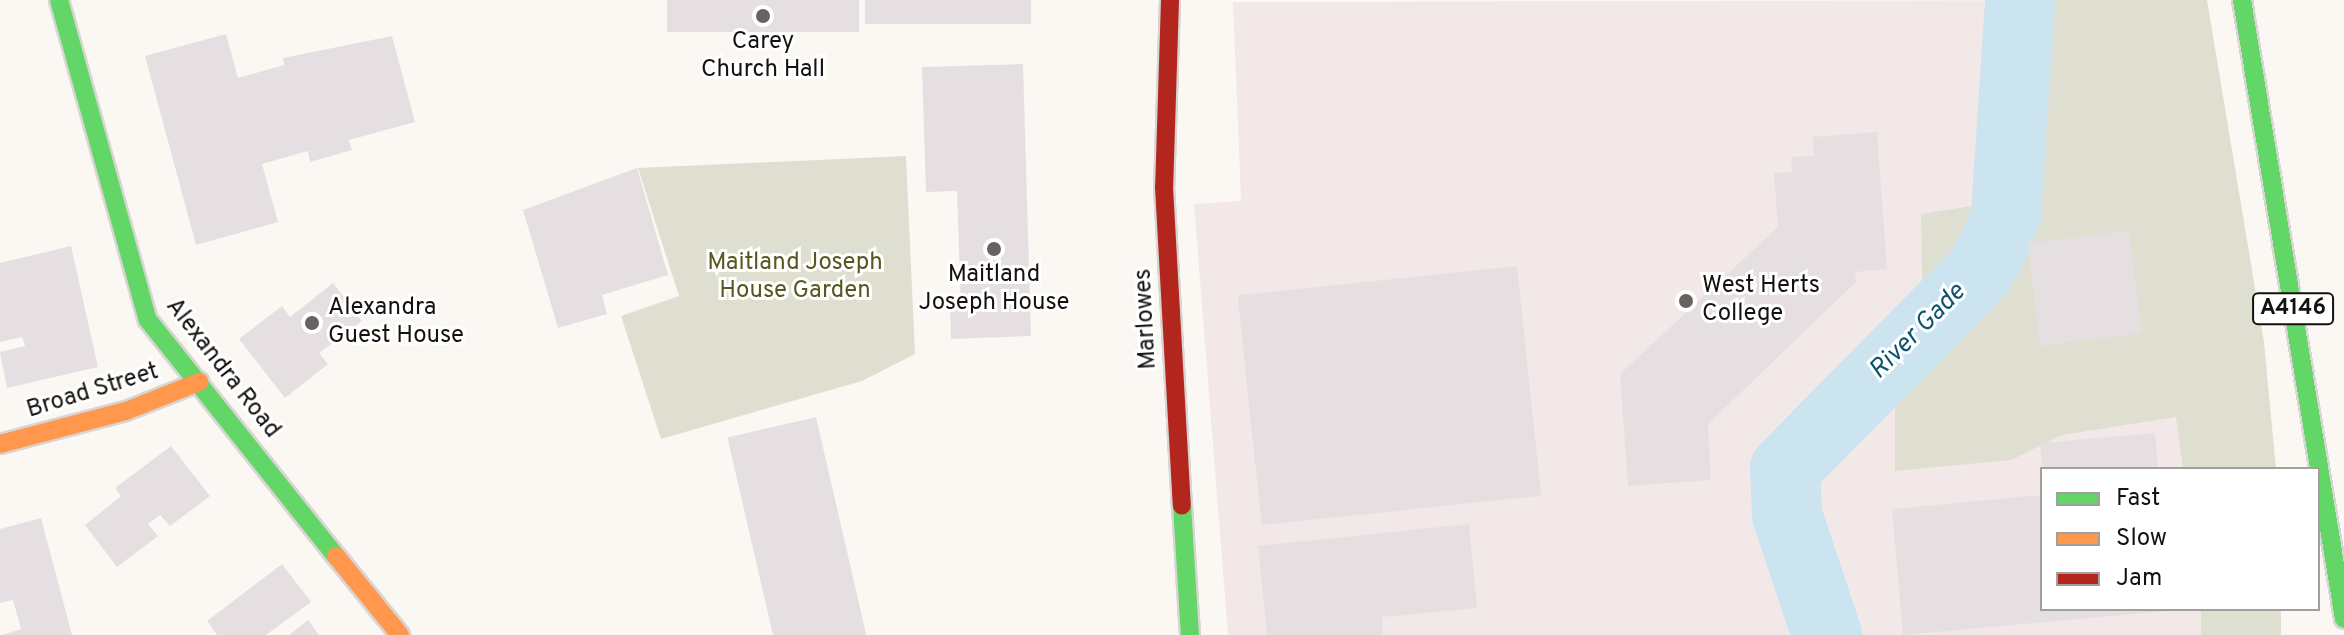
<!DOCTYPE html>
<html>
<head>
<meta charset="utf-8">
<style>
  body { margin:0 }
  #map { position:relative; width:2344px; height:635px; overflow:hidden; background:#fbf8f4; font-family:Overpass,sans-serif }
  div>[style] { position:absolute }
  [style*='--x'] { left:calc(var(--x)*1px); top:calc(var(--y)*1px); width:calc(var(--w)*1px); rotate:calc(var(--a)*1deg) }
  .education>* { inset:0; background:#f2e8e7 }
  .green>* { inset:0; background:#dfdfd1; transform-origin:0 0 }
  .river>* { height:70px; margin:-35px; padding:0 35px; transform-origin:35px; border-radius:35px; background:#cbe4f0 }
  .building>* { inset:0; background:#e6dfe2; transform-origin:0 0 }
  .roads { filter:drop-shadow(2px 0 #d8d5d2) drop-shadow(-2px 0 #d8d5d2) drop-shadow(0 2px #d8d5d2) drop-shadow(0 -2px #d8d5d2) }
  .fast>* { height:18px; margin:-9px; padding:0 9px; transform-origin:9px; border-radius:9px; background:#63d668 }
  .slow>* { height:18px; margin:-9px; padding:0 9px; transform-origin:9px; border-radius:9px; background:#ff974d }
  .jam>* { height:18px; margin:-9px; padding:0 9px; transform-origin:9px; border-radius:9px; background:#b3261e }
  .dots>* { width:22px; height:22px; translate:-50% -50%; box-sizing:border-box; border:4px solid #fff; border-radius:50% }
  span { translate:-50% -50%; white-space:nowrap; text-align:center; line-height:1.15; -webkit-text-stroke:6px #fff; paint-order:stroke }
  .shield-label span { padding:2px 6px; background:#fff; border:2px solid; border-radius:6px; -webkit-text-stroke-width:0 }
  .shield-label { font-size:22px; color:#14120f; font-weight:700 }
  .poi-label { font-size:24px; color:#14120f }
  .left { translate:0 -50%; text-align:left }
  .park-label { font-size:24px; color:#575820 }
  .street-label { font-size:24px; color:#14120f }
  .water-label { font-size:26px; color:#0e526d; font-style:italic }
  .legend { position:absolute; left:2040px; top:467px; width:280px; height:144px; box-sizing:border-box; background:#fff; border:2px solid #a1a09f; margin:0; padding:10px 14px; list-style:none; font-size:24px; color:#14120f }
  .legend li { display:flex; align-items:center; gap:16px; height:40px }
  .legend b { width:40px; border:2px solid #a1a09f }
</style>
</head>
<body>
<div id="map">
  <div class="education">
    <i style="clip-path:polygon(2133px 0,2195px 469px,2042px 469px,2042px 609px,2213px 609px,2213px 635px,1228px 635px,1194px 204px,1241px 201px,1233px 2px)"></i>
  </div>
  <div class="green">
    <i style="clip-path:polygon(1998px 0,2207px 0,2264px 342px,2276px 469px,2183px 469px,2176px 417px,2062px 435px,2011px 460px,1895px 471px,1895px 407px,1924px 372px,1921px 214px,1985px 204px)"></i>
    <i style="clip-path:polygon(906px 156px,915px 354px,862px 381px,661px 439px,621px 316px,679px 296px,638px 168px)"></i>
    <i style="left:2201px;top:609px;width:80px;height:26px"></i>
  </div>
  <div class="river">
    <i style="--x:1827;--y:635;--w:126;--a:-108.4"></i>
    <i style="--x:1787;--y:515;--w:46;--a:-92.5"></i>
    <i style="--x:1785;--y:469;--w:276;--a:-45.4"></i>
    <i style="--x:1979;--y:272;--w:34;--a:-60"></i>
    <i style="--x:1996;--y:242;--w:31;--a:-71"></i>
    <i style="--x:2006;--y:213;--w:213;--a:-86.2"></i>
  </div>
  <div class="building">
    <i style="left:667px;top:0;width:192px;height:32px"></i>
    <i style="left:865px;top:0;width:166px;height:24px"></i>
    <i style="clip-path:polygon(226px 34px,238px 78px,284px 65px,283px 58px,392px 36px,415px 122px,349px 140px,352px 150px,310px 162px,308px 151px,262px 164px,278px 222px,196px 245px,145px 56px)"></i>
    <i style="clip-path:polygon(1023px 64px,1031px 336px,951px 339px,950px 307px,961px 307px,957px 191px,926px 192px,922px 67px)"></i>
    <i style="clip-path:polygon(1877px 132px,1887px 269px,1855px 272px,1856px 282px,1708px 424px,1711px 480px,1628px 486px,1620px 374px,1778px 227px,1774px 173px,1792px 172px,1791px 157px,1814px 156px,1813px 137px)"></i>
    <i style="clip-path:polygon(637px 168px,668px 275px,602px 295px,607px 314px,558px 328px,523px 210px)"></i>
    <i style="left:2129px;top:231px;width:103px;height:102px;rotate:83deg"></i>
    <i style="clip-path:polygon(71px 246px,98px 367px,7px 388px,0 352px,25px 346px,22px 337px,0 342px,0 263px)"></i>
    <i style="left:1517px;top:266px;width:231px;height:281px;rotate:84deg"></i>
    <i style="clip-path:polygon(333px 283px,362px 321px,319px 353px,328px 364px,285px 398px,239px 339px,282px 306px,290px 317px)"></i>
    <i style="left:816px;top:417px;width:224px;height:91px;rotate:77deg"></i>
    <i style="clip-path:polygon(2155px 433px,2158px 469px,2042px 469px,2040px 443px)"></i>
    <i style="clip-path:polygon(171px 446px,210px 496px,170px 526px,160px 515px,148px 524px,158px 536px,117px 567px,85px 525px,121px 496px,115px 488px)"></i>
    <i style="clip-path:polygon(2042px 495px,2042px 609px,2166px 611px,1903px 635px,1892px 509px)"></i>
    <i style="clip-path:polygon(41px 518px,72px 635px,2px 635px,21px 629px,13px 600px,0 603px,0 529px)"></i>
    <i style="clip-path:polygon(1469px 524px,1477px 608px,1382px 617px,1383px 635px,1267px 635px,1258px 546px)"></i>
    <i style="clip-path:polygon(282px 564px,311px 602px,266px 635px,217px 635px,207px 621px)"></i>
    <i style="clip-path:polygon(308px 620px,319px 635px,289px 635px)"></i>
  </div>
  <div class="roads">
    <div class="fast">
      <i style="--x:59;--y:0;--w:332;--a:74.5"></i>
      <i style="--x:148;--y:320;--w:302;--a:51.5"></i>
      <i style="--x:2242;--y:0;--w:627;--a:80.64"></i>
      <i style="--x:1182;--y:505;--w:130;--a:86.5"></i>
    </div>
    <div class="slow">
      <i style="--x:0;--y:444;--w:130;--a:-14.7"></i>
      <i style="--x:126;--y:411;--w:79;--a:-21.7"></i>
      <i style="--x:336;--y:556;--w:102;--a:51"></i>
    </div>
    <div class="jam">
      <i style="--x:1170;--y:0;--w:187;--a:91.8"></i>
      <i style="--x:1164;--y:187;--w:319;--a:86.8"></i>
    </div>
  </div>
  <div class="dots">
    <i style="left:763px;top:16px;background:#65625f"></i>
    <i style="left:994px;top:249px;background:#65625f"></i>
    <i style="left:1686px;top:301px;background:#65625f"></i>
    <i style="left:312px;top:323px;background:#65625f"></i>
  </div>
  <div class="shield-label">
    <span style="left:2293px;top:309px">A4146</span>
  </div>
  <div class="poi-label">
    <span style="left:763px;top:57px">Carey<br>Church Hall</span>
    <span style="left:994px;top:290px">Maitland<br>Joseph House</span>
    <span class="left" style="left:1702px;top:301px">West Herts<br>College</span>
    <span class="left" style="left:328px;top:323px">Alexandra<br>Guest House</span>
  </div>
  <div class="park-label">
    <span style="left:795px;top:278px">Maitland Joseph<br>House Garden</span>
  </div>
  <div class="street-label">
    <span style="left:1147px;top:319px;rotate:-93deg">Marlowes</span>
    <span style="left:222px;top:369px;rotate:52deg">Alexandra Road</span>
    <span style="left:93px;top:392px;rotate:-17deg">Broad Street</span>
  </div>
  <div class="water-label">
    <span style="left:1918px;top:332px;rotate:-45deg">River Gade</span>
  </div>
  <ul class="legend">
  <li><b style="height:10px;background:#63d668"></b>Fast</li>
  <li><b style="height:10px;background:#ff974d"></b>Slow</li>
  <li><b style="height:10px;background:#b3261e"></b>Jam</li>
  </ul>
</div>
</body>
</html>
